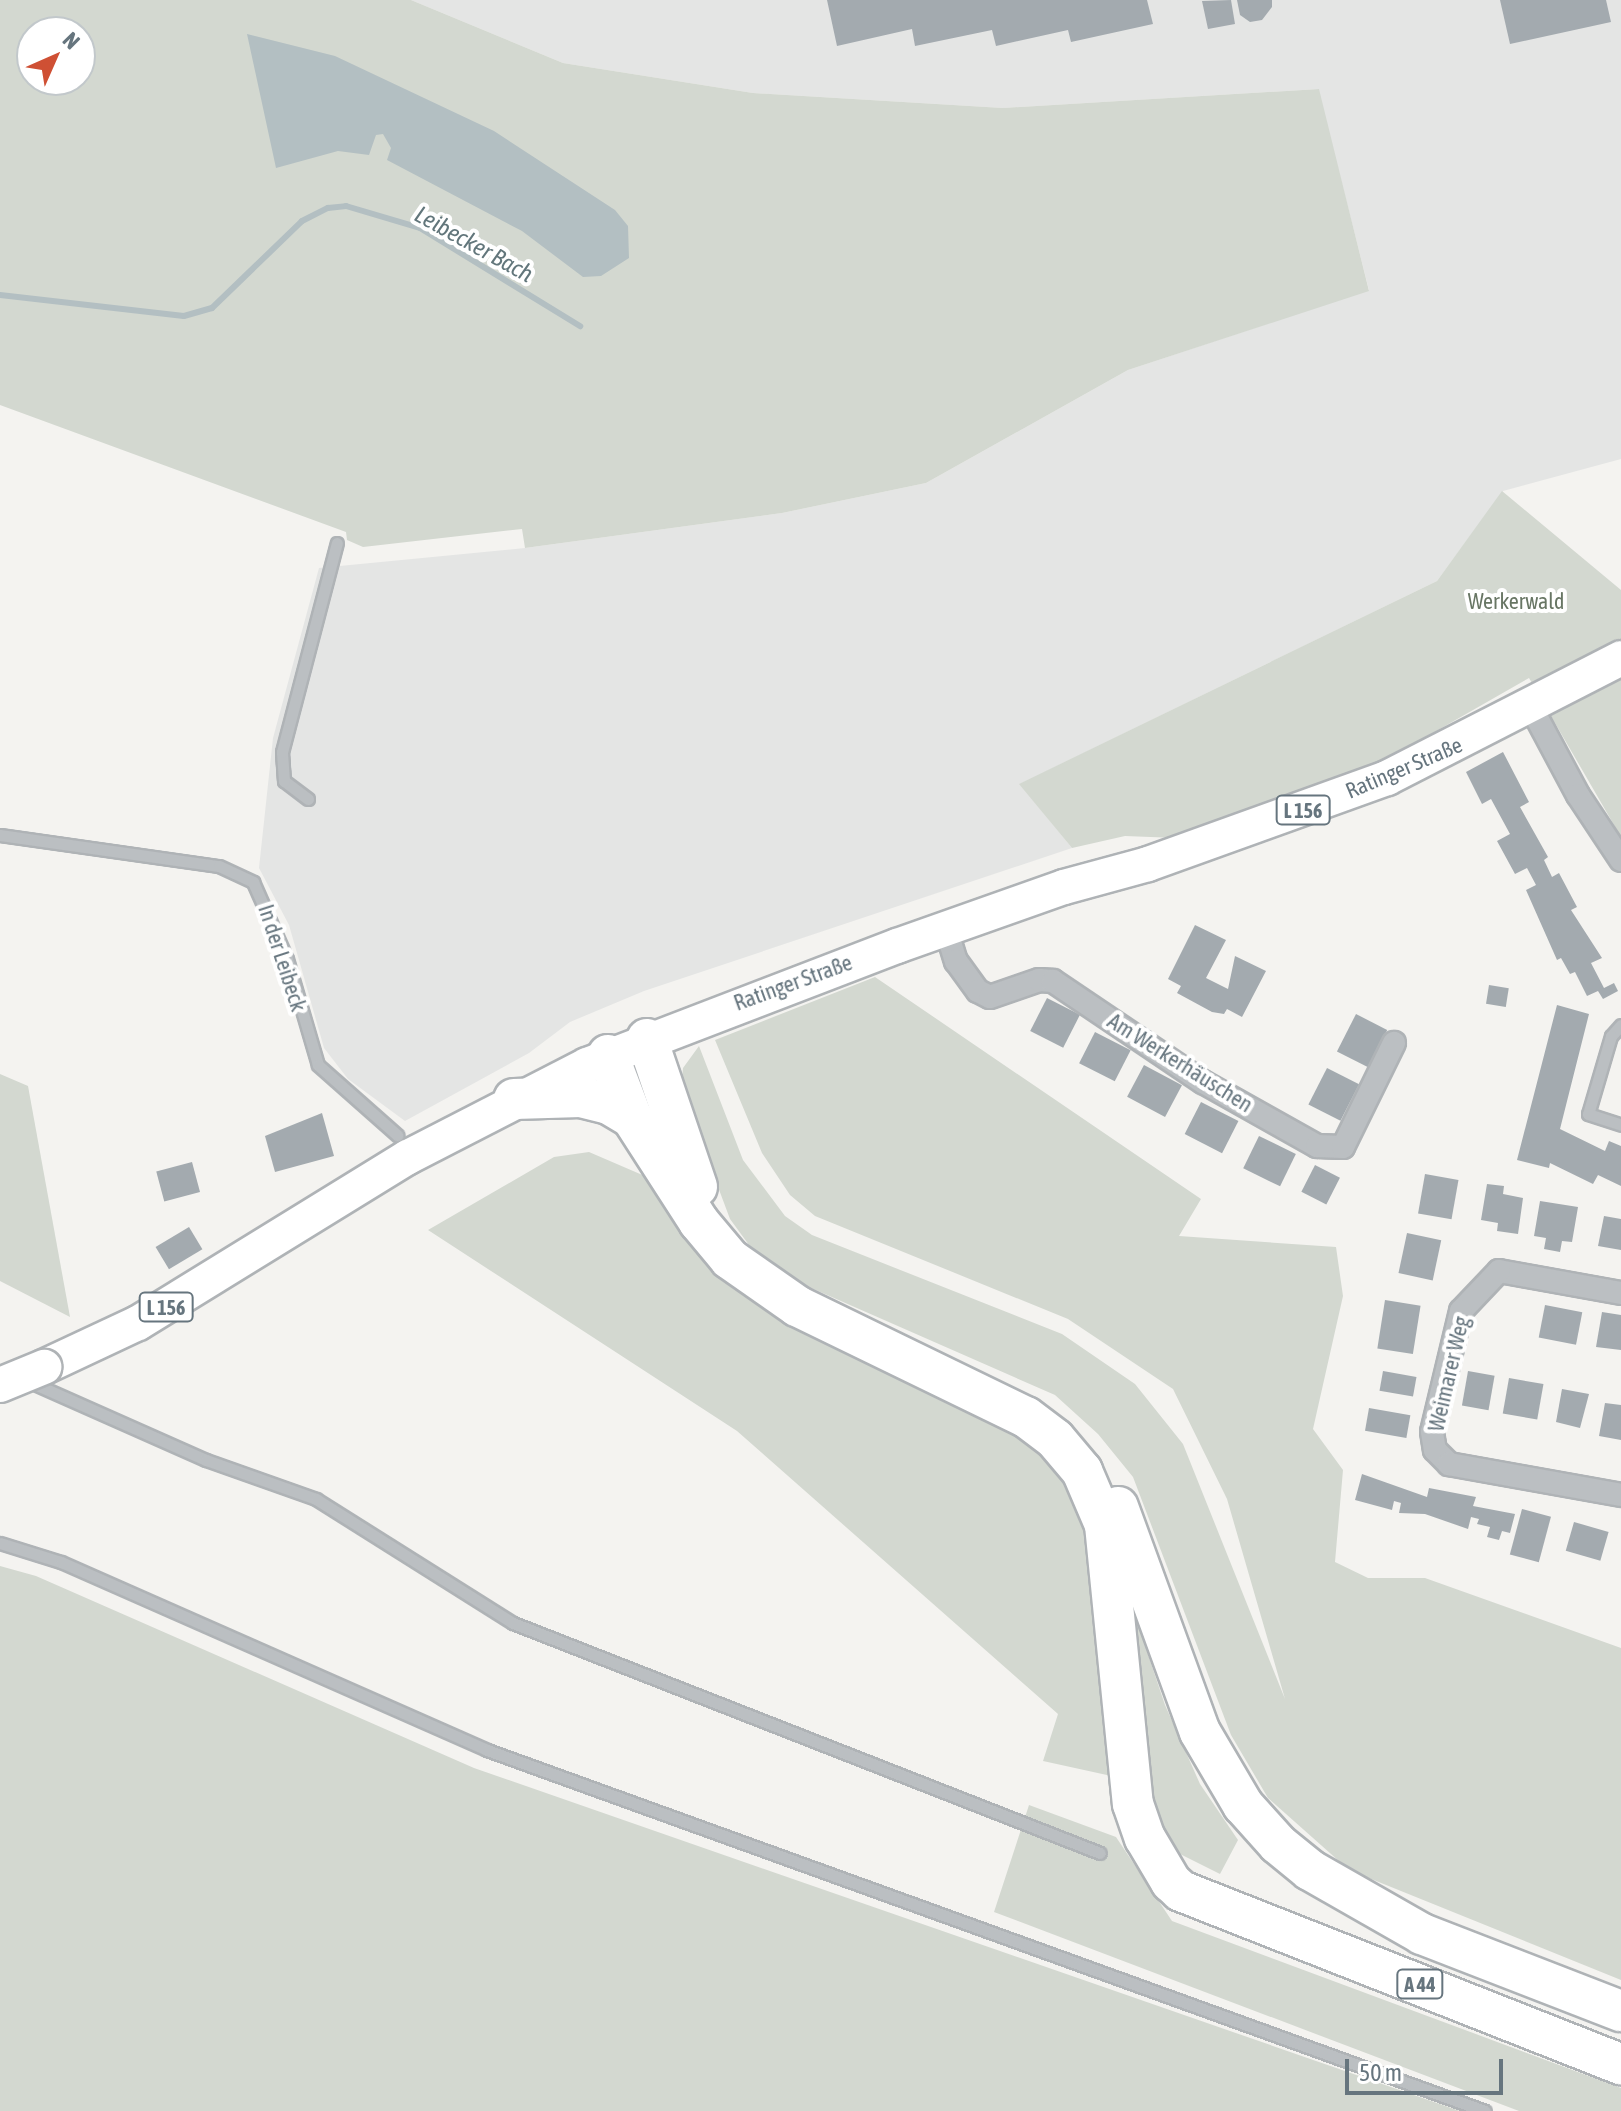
<!DOCTYPE html>
<html>
<head>
<meta charset="utf-8">
<style>
  body { margin:0 }
  #map { position:relative; width:1621px; height:2111px; overflow:hidden; background:#f4f3f0; font-family:"Asap Condensed",sans-serif }
  div>[style] { position:absolute }
  [style*='--x'] { left:calc(var(--x)*1px); top:calc(var(--y)*1px); width:calc(var(--w)*1px); rotate:calc(var(--a)*1deg) }
  .built>* { inset:0; background:#e4e5e4 }
  .green>* { inset:0; background:#d3d8d0 }
  .water>* { inset:0; background:#b3bfc2 }
  .stream>* { height:6px; margin:-3px; padding:0 3px; transform-origin:3px; border-radius:3px; background:#b3bfc2 }
  .building>* { inset:0; background:#a3aaaf; transform-origin:0 0 }
  .roads { filter:drop-shadow(2px 0 #afb3b6) drop-shadow(-2px 0 #afb3b6) drop-shadow(0 2px #afb3b6) drop-shadow(0 -2px #afb3b6) }
  .lane>* { height:11px; margin:-5.5px; padding:0 5.5px; transform-origin:5.5px; border-radius:5.5px; background:#bbbfc2 }
  .street>* { height:22px; margin:-11px; padding:0 11px; transform-origin:11px; border-radius:11px; background:#bbbfc2 }
  .primary>* { height:34px; margin:-17px; padding:0 17px; transform-origin:17px; border-radius:17px; background:#fff }
  .highway>* { height:40px; margin:-20px; padding:0 20px; transform-origin:20px; border-radius:20px; background:#fff }
  .bridges { filter:drop-shadow(2px 0 #afb3b6) drop-shadow(-2px 0 #afb3b6) drop-shadow(0 2px #afb3b6) drop-shadow(0 -2px #afb3b6) }
  .primary-bridge>* { height:34px; margin:-17px; padding:0 17px; transform-origin:17px; border-radius:17px; background:#fff }
  span { translate:-50% -50%; white-space:nowrap; text-align:center; line-height:1.15; -webkit-text-stroke:8px #fff; paint-order:stroke }
  .shield-label span { padding:2px 6px; background:#fff; border:2px solid; border-radius:6px; -webkit-text-stroke-width:0 }
  .shield-label { font-size:20px; color:#66757e; font-weight:700 }
  .park-label { font-size:22px; color:#687664 }
  .street-label { font-size:22px; color:#66757e }
  .water-label { font-size:24px; color:#62767b; font-style:italic }
  .north { position:absolute; left:16px; top:16px; width:80px; height:80px; box-sizing:border-box; background:#fff; border:2px solid #c2c8cb; border-radius:50%; rotate:45deg; font-size:22px; font-weight:700; line-height:32px; text-align:center; color:#66757e }
  .north::after { content:''; display:block; margin:auto; width:28px; height:36px; background:#cf5034; clip-path:polygon(50% 0,100% 100%,50% 72%,0 100%) }
  .scale { position:absolute; left:1345px; top:2059px; width:158px; height:36px; box-sizing:border-box; border:4px solid #66757e; border-top:0; padding-left:10px; font-size:24px; line-height:28px; white-space:nowrap; color:#66757e; -webkit-text-stroke:6px #fff; paint-order:stroke }
</style>
</head>
<body>
<div id="map">
  <div class="built">
    <i style="clip-path:polygon(411px 0,1621px 0,1621px 459px,1503px 491px,1437px 581px,1020px 784px,1072px 848px,644px 991px,570px 1022px,529px 1053px,405px 1121px,348px 1079px,324px 1048px,289px 925px,259px 868px,273px 738px,319px 568px,525px 548px,782px 513px,926px 483px,1128px 370px,1369px 290px,1318px 89px,1003px 108px,753px 93px,563px 63px)"></i>
  </div>
  <div class="green">
    <i style="clip-path:polygon(evenodd,0 0,411px 0,563px 63px,753px 93px,1003px 108px,1319px 89px,1369px 291px,1128px 370px,926px 483px,782px 513px,525px 548px,522px 529px,363px 547px,347px 540px,346px 532px,0 405px,0 0,32px 32px,80px 32px,80px 80px,32px 80px,32px 32px)"></i>
    <i style="clip-path:polygon(1502px 491px,1621px 590px,1621px 837px,1529px 678px,1361px 774px,1176px 838px,1125px 836px,1072px 848px,1019px 784px,1437px 581px)"></i>
    <i style="clip-path:polygon(875px 977px,1201px 1199px,1179px 1236px,1336px 1247px,1343px 1296px,1313px 1429px,1343px 1470px,1335px 1562px,1368px 1578px,1425px 1578px,1621px 1648px,1621px 1980px,1349px 1870px,1268px 1798px,1231px 1735px,1133px 1477px,1098px 1434px,1055px 1395px,793px 1280px,749px 1245px,730px 1219px,681px 1088px,683px 1068px,699px 1046px,743px 1160px,785px 1216px,812px 1235px,1062px 1334px,1135px 1384px,1183px 1444px,1285px 1699px,1227px 1499px,1173px 1389px,1068px 1319px,815px 1216px,790px 1195px,762px 1153px,715px 1040px)"></i>
    <i style="clip-path:polygon(0 1074px,28px 1086px,70px 1317px,0 1281px)"></i>
    <i style="clip-path:polygon(589px 1152px,654px 1180px,710px 1257px,1032px 1433px,1085px 1510px,1116px 1777px,1043px 1761px,1058px 1714px,737px 1431px,428px 1230px,554px 1157px)"></i>
    <i style="clip-path:polygon(0 1566px,36px 1576px,474px 1768px,1460px 2111px,0 2111px)"></i>
    <i style="clip-path:polygon(1124px 1583px,1165px 1705px,1200px 1784px,1238px 1840px,1220px 1874px,1164px 1846px,1148px 1802px)"></i>
    <i style="clip-path:polygon(1029px 1805px,1116px 1837px,1172px 1921px,1621px 2088px,1621px 2111px,1519px 2111px,994px 1912px)"></i>
  </div>
  <div class="water">
    <i style="clip-path:polygon(247px 34px,335px 56px,494px 131px,615px 210px,628px 226px,629px 258px,601px 276px,583px 277px,522px 231px,387px 160px,391px 148px,383px 134px,376px 135px,369px 155px,338px 151px,276px 168px)"></i>
  </div>
  <div class="stream">
    <i style="--x:0;--y:295;--w:185;--a:6.5"></i>
    <i style="--x:184;--y:316;--w:29;--a:-16"></i>
    <i style="--x:212;--y:308;--w:125;--a:-44"></i>
    <i style="--x:302;--y:221;--w:29;--a:-27"></i>
    <i style="--x:328;--y:208;--w:18;--a:-6"></i>
    <i style="--x:346;--y:206;--w:77;--a:16.6"></i>
    <i style="--x:420;--y:228;--w:188;--a:31.5"></i>
  </div>
  <div class="building">
    <i style="clip-path:polygon(827px 0,1147px 0,1153px 24px,1071px 42px,1068px 30px,996px 46px,992px 30px,915px 46px,912px 29px,837px 46px)"></i>
    <i style="clip-path:polygon(1231px 0,1235px 24px,1208px 29px,1202px 1px)"></i>
    <i style="clip-path:polygon(1237px 0,1272px 0,1272px 7px,1262px 20px,1250px 22px,1240px 15px)"></i>
    <i style="clip-path:polygon(1500px 0,1606px 0,1611px 22px,1510px 44px)"></i>
    <i style="clip-path:polygon(1503px 752px,1529px 802px,1520px 807px,1548px 857px,1544px 860px,1552px 877px,1559px 873px,1577px 907px,1571px 910px,1602px 958px,1591px 963px,1604px 988px,1614px 983px,1618px 991px,1603px 999px,1598px 991px,1587px 996px,1575px 972px,1570px 974px,1561px 958px,1557px 960px,1526px 890px,1536px 885px,1527px 868px,1515px 874px,1497px 841px,1510px 834px,1491px 799px,1482px 804px,1466px 772px)"></i>
    <i style="clip-path:polygon(1195px 925px,1226px 940px,1206px 978px,1228px 989px,1235px 956px,1266px 971px,1242px 1017px,1227px 1009px,1224px 1014px,1212px 1012px,1177px 993px,1181px 986px,1168px 979px)"></i>
    <i style="left:1489px;top:985px;width:20px;height:19px;rotate:9deg"></i>
    <i style="left:1047px;top:998px;width:37px;height:37px;rotate:27deg"></i>
    <i style="clip-path:polygon(1557px 1005px,1589px 1014px,1560px 1129px,1605px 1151px,1609px 1141px,1621px 1146px,1621px 1186px,1598px 1175px,1593px 1184px,1550px 1163px,1549px 1168px,1517px 1160px)"></i>
    <i style="left:1356px;top:1014px;width:35px;height:42px;rotate:27deg"></i>
    <i style="left:1095px;top:1032px;width:40px;height:35px;rotate:27deg"></i>
    <i style="left:1144px;top:1065px;width:43px;height:36px;rotate:28deg"></i>
    <i style="left:1327px;top:1068px;width:36px;height:41px;rotate:27deg"></i>
    <i style="left:1201px;top:1102px;width:42px;height:36px;rotate:27deg"></i>
    <i style="clip-path:polygon(322px 1113px,334px 1156px,275px 1172px,265px 1136px)"></i>
    <i style="left:1259px;top:1136px;width:41px;height:36px;rotate:26deg"></i>
    <i style="left:192px;top:1162px;width:31px;height:37px;rotate:75deg"></i>
    <i style="left:1315px;top:1165px;width:28px;height:30px;rotate:27deg"></i>
    <i style="left:1425px;top:1174px;width:34px;height:40px;rotate:10deg"></i>
    <i style="clip-path:polygon(1487px 1184px,1504px 1186px,1503px 1194px,1523px 1198px,1518px 1234px,1497px 1231px,1498px 1223px,1481px 1220px)"></i>
    <i style="clip-path:polygon(1540px 1201px,1578px 1207px,1572px 1242px,1562px 1241px,1560px 1252px,1544px 1249px,1546px 1238px,1534px 1236px)"></i>
    <i style="clip-path:polygon(1604px 1216px,1621px 1219px,1621px 1250px,1598px 1246px)"></i>
    <i style="left:189px;top:1227px;width:26px;height:39px;rotate:59deg"></i>
    <i style="left:1407px;top:1233px;width:35px;height:41px;rotate:12deg"></i>
    <i style="left:1385px;top:1300px;width:36px;height:49px;rotate:9deg"></i>
    <i style="left:1545px;top:1305px;width:38px;height:33px;rotate:11deg"></i>
    <i style="clip-path:polygon(1602px 1312px,1621px 1315px,1621px 1350px,1596px 1347px)"></i>
    <i style="left:1383px;top:1371px;width:34px;height:20px;rotate:10deg"></i>
    <i style="left:1468px;top:1371px;width:27px;height:35px;rotate:10deg"></i>
    <i style="left:1509px;top:1378px;width:35px;height:36px;rotate:10deg"></i>
    <i style="clip-path:polygon(1562px 1389px,1589px 1394px,1580px 1428px,1556px 1422px)"></i>
    <i style="clip-path:polygon(1605px 1403px,1621px 1405px,1621px 1440px,1599px 1436px)"></i>
    <i style="left:1369px;top:1408px;width:42px;height:23px;rotate:10deg"></i>
    <i style="clip-path:polygon(1362px 1474px,1427px 1497px,1429px 1488px,1476px 1497px,1473px 1506px,1515px 1514px,1510px 1533px,1502px 1531px,1499px 1540px,1487px 1537px,1490px 1527px,1477px 1524px,1479px 1519px,1471px 1517px,1468px 1529px,1425px 1514px,1399px 1513px,1401px 1503px,1394px 1501px,1392px 1510px,1355px 1500px)"></i>
    <i style="left:1522px;top:1509px;width:30px;height:47px;rotate:15deg"></i>
    <i style="left:1574px;top:1522px;width:36px;height:30px;rotate:16deg"></i>
  </div>
  <div class="roads">
    <div class="lane">
      <i style="--x:308;--y:799;--w:30;--a:-143"></i>
      <i style="--x:284;--y:781;--w:29;--a:-94"></i>
      <i style="--x:282;--y:752;--w:216;--a:-75.3"></i>
      <i style="--x:0;--y:835;--w:221;--a:8.1"></i>
      <i style="--x:219;--y:866;--w:38;--a:25"></i>
      <i style="--x:253;--y:882;--w:84;--a:66.2"></i>
      <i style="--x:287;--y:959;--w:110;--a:73.7"></i>
      <i style="--x:318;--y:1065;--w:106;--a:41.5"></i>
      <i style="--x:1621;--y:1025;--w:15;--a:132"></i>
      <i style="--x:1611;--y:1036;--w:81;--a:106.4"></i>
      <i style="--x:1588;--y:1114;--w:35;--a:18"></i>
      <i style="--x:30;--y:1382;--w:193;--a:23.9"></i>
      <i style="--x:206;--y:1460;--w:117;--a:19.5"></i>
      <i style="--x:316;--y:1499;--w:233;--a:32.2"></i>
      <i style="--x:513;--y:1623;--w:630;--a:21.4"></i>
      <i style="--x:0;--y:1543;--w:64;--a:17.3"></i>
      <i style="--x:61;--y:1562;--w:466;--a:23.8"></i>
      <i style="--x:487;--y:1750;--w:1061;--a:19.89"></i>
    </div>
    <div class="street">
      <i style="--x:1531;--y:707;--w:100;--a:61.9"></i>
      <i style="--x:1578;--y:795;--w:78;--a:56.5"></i>
      <i style="--x:946;--y:929;--w:34;--a:73"></i>
      <i style="--x:956;--y:961;--w:37;--a:54"></i>
      <i style="--x:978;--y:991;--w:13;--a:27"></i>
      <i style="--x:990;--y:997;--w:52;--a:-19.1"></i>
      <i style="--x:1039;--y:980;--w:14;--a:4"></i>
      <i style="--x:1053;--y:981;--w:181;--a:34"></i>
      <i style="--x:1203;--y:1082;--w:131;--a:29.3"></i>
      <i style="--x:1317;--y:1146;--w:26;--a:2"></i>
      <i style="--x:1343;--y:1147;--w:116;--a:-63.9"></i>
      <i style="--x:1621;--y:1293;--w:124;--a:-169.8"></i>
      <i style="--x:1499;--y:1271;--w:55;--a:133.5"></i>
      <i style="--x:1461;--y:1311;--w:124;--a:103.5"></i>
      <i style="--x:1432;--y:1432;--w:18;--a:81"></i>
      <i style="--x:1435;--y:1450;--w:20;--a:45"></i>
      <i style="--x:1449;--y:1464;--w:175;--a:10.2"></i>
    </div>
    <div class="primary">
      <i style="--x:44;--y:1367;--w:104;--a:-25.1"></i>
      <i style="--x:138;--y:1323;--w:317;--a:-31.6"></i>
      <i style="--x:408;--y:1157;--w:201;--a:-27.2"></i>
      <i style="--x:587;--y:1065;--w:332;--a:-21"></i>
      <i style="--x:897;--y:946;--w:177;--a:-19.5"></i>
      <i style="--x:1064;--y:887;--w:87;--a:-15.3"></i>
      <i style="--x:1148;--y:864;--w:254;--a:-19.8"></i>
      <i style="--x:1387;--y:778;--w:263;--a:-27.1"></i>
    </div>
    <div class="highway">
      <i style="--x:647;--y:1039;--w:156;--a:71.3"></i>
      <i style="--x:608;--y:1055;--w:67;--a:69.1"></i>
      <i style="--x:632;--y:1118;--w:124;--a:57.2"></i>
      <i style="--x:699;--y:1222;--w:48;--a:50"></i>
      <i style="--x:730;--y:1259;--w:82;--a:35"></i>
      <i style="--x:797;--y:1306;--w:254;--a:25.9"></i>
      <i style="--x:1026;--y:1417;--w:36;--a:37"></i>
      <i style="--x:1055;--y:1439;--w:42;--a:49.8"></i>
      <i style="--x:1082;--y:1471;--w:59;--a:66.9"></i>
      <i style="--x:1105;--y:1525;--w:280;--a:84.3"></i>
      <i style="--x:1133;--y:1804;--w:36;--a:71"></i>
      <i style="--x:1145;--y:1838;--w:51;--a:59.4"></i>
      <i style="--x:1171;--y:1882;--w:13;--a:42"></i>
      <i style="--x:1181;--y:1891;--w:473;--a:21.5"></i>
      <i style="--x:514;--y:1099;--w:67;--a:-1.7"></i>
      <i style="--x:581;--y:1097;--w:29;--a:14"></i>
      <i style="--x:609;--y:1104;--w:27;--a:31"></i>
      <i style="--x:1118;--y:1507;--w:239;--a:70"></i>
      <i style="--x:1200;--y:1732;--w:85;--a:59.5"></i>
      <i style="--x:1243;--y:1805;--w:52;--a:48.1"></i>
      <i style="--x:1278;--y:1844;--w:41;--a:39.1"></i>
      <i style="--x:1310;--y:1870;--w:129;--a:29.7"></i>
      <i style="--x:1422;--y:1934;--w:213;--a:21.2"></i>
    </div>
  </div>
  <div class="bridges">
    <div class="primary-bridge">
      <i style="--x:0;--y:1385;--w:48;--a:-22.2"></i>
    </div>
  </div>
  <div class="shield-label">
    <span style="left:1303px;top:810px">L 156</span>
    <span style="left:166px;top:1307px">L 156</span>
    <span style="left:1420px;top:1984px">A 44</span>
  </div>
  <div class="park-label">
    <span style="left:1516px;top:602px">Werkerwald</span>
  </div>
  <div class="street-label">
    <span style="left:1404px;top:768px;rotate:-23deg">Ratinger Straße</span>
    <span style="left:282px;top:958px;rotate:72deg">In der Leibeck</span>
    <span style="left:793px;top:983px;rotate:-20deg">Ratinger Straße</span>
    <span style="left:1180px;top:1063px;rotate:32deg">Am Werkerhäuschen</span>
    <span style="left:1449px;top:1374px;rotate:-77deg">Weimarer Weg</span>
  </div>
  <div class="water-label">
    <span style="left:474px;top:244px;rotate:29deg">Leibecker Bach</span>
  </div>
  <div class="north">N</div>
  <div class="scale">50 m</div>
</div>
</body>
</html>
